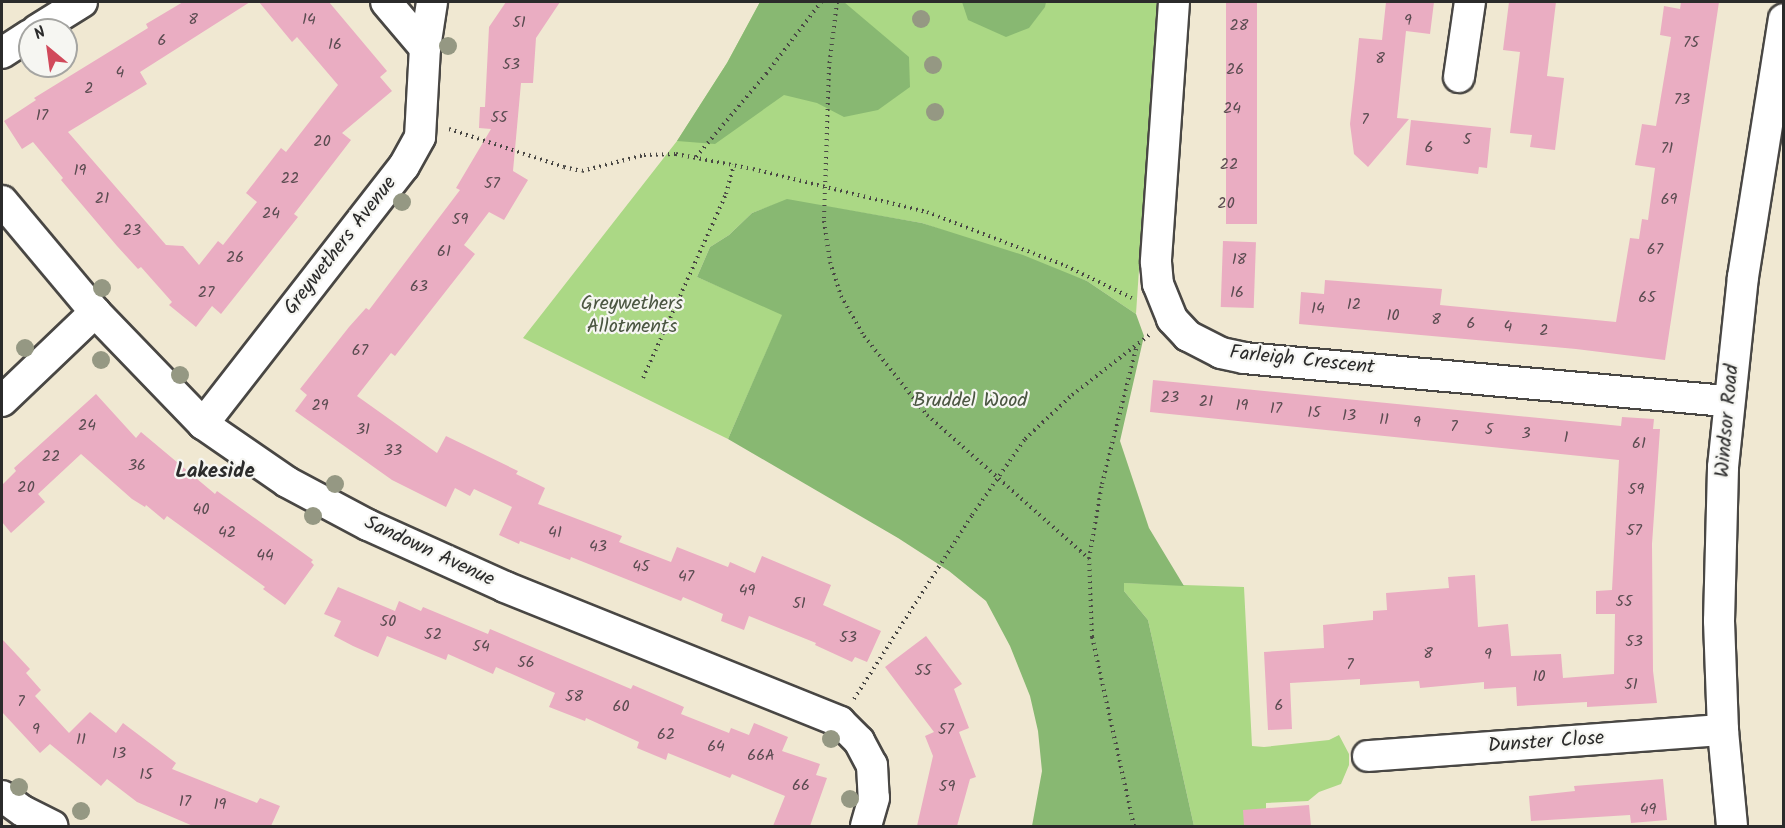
<!DOCTYPE html>
<html>
<head>
<meta charset="utf-8">
<style>
  body { margin:0 }
  #map { position:relative; width:1785px; height:828px; overflow:hidden; background:#f0e8d2; font-family:Kalam,sans-serif }
  div>[style] { position:absolute }
  [style*='--x'] { left:calc(var(--x)*1px); top:calc(var(--y)*1px); width:calc(var(--w)*1px); rotate:calc(var(--a)*1deg) }
  .green>* { inset:0; background:#abd885 }
  .forest>* { inset:0; background:#88b872 }
  .building>* { inset:0; background:#eaadc2; transform-origin:0 0 }
  .path>* { height:4px; margin-top:-2px; transform-origin:0; background:repeating-linear-gradient(90deg,#494744 0 1.5px,transparent 0 6px) }
  .roads { filter:drop-shadow(2px 0 #494744) drop-shadow(-2px 0 #494744) drop-shadow(0 2px #494744) drop-shadow(0 -2px #494744) }
  .minor>* { height:30px; margin:-15px; padding:0 15px; transform-origin:15px; border-radius:15px; background:#fff }
  .trees>* { width:18px; height:18px; margin:-9px; border-radius:50%; background:#959883 }
  span { translate:-50% -50%; white-space:nowrap; text-align:center; line-height:1.15; -webkit-text-stroke:4.5px #f6f6f2; paint-order:stroke }
  .number-label { font-size:16px; color:#5b4c51 }
  .number-label span { -webkit-text-stroke-width:0 }
  .street-label { font-size:20px; color:#2b2b2b }
  .park-label { font-size:20px; color:#4b5642 }
  .neighbourhood-label { font-size:21px; color:#2b2b2b; font-weight:700 }
  .frame { position:absolute; inset:0; border:3px solid #2b2b2b; pointer-events:none }
  .north { position:absolute; left:18px; top:18px; width:60px; height:60px; box-sizing:border-box; background:#f6f6f2; border:2px solid #a5a5a2; border-radius:50%; rotate:331deg; font-size:16px; font-weight:700; line-height:24px; text-align:center; color:#2b2b2b }
  .north::after { content:''; display:block; margin:auto; width:21px; height:27px; background:#d1495b; clip-path:polygon(50% 0,100% 100%,50% 72%,0 100%) }
</style>
</head>
<body>
<div id="map">
  <div class="green">
    <i style="clip-path:polygon(760px 2px,1157px 2px,1136px 314px,1087px 281px,922px 223px,787px 200px,752px 213px,729px 235px,710px 247px,697px 277px,783px 314px,728px 439px,523px 338px,677px 141px,727px 63px)"></i>
    <i style="clip-path:polygon(1124px 583px,1244px 587px,1252px 746px,1264px 747px,1329px 740px,1339px 735px,1349px 754px,1349px 765px,1341px 784px,1319px 792px,1308px 801px,1266px 803px,1266px 826px,1194px 826px,1148px 620px,1124px 591px)"></i>
  </div>
  <div class="forest">
    <i style="clip-path:polygon(760px 2px,844px 2px,909px 57px,910px 87px,878px 110px,844px 117px,817px 103px,784px 95px,715px 144px,677px 141px,727px 63px)"></i>
    <i style="clip-path:polygon(962px 2px,1046px 2px,1045px 7px,1029px 28px,1006px 37px,968px 20px)"></i>
    <i style="clip-path:polygon(787px 199px,922px 223px,1023px 255px,1087px 281px,1136px 314px,1144px 336px,1120px 441px,1149px 528px,1184px 586px,1124px 583px,1124px 591px,1148px 620px,1194px 826px,1032px 826px,1042px 771px,1038px 731px,1030px 696px,1010px 646px,986px 601px,949px 571px,898px 538px,728px 439px,782px 315px,697px 277px,710px 247px,729px 235px,752px 213px)"></i>
  </div>
  <div class="building">
    <i style="clip-path:polygon(183px 2px,250px 2px,140px 72px,147px 84px,68px 132px,166px 245px,183px 246px,199px 265px,218px 241px,223px 245px,257px 202px,246px 193px,281px 148px,286px 152px,338px 85px,297px 37px,292px 42px,259px 2px,329px 2px,387px 71px,380px 77px,392px 91px,342px 133px,351px 140px,294px 214px,298px 217px,221px 314px,212px 306px,196px 327px,169px 305px,172px 302px,141px 267px,138px 269px,117px 246px,61px 180px,63px 178px,33px 142px,22px 149px,4px 121px,36px 100px,34px 98px,148px 28px,146px 24px)"></i>
    <i style="clip-path:polygon(506px 2px,560px 2px,536px 38px,533px 83px,521px 83px,513px 171px,528px 180px,504px 220px,489px 212px,464px 245px,475px 254px,395px 356px,391px 353px,357px 396px,437px 453px,446px 436px,518px 471px,516px 474px,545px 488px,538px 504px,622px 536px,619px 542px,671px 562px,677px 547px,728px 567px,730px 562px,755px 573px,762px 556px,831px 585px,823px 605px,881px 631px,867px 662px,855px 657px,852px 662px,815px 645px,816px 643px,749px 616px,744px 630px,721px 621px,723px 614px,683px 597px,681px 601px,571px 557px,570px 560px,520px 541px,519px 544px,499px 535px,512px 507px,474px 489px,470px 496px,455px 488px,446px 507px,392px 480px,295px 411px,307px 395px,300px 389px,349px 327px,366px 308px,369px 310px,460px 190px,456px 188px,491px 129px,479px 128px,480px 107px,485px 107px,489px 27px)"></i>
    <i style="left:1226px;top:2px;width:31px;height:222px"></i>
    <i style="clip-path:polygon(1386px 2px,1434px 2px,1430px 34px,1406px 31px,1397px 118px,1409px 119px,1368px 167px,1354px 154px,1350px 124px,1355px 79px,1359px 38px,1382px 40px)"></i>
    <i style="clip-path:polygon(1509px 2px,1556px 2px,1547px 76px,1564px 78px,1555px 150px,1530px 147px,1532px 135px,1510px 133px,1520px 52px,1503px 50px)"></i>
    <i style="clip-path:polygon(1681px 2px,1719px 2px,1665px 360px,1576px 349px,1299px 324px,1301px 292px,1324px 294px,1325px 280px,1442px 289px,1440px 305px,1616px 322px,1630px 238px,1639px 239px,1642px 219px,1648px 220px,1655px 168px,1635px 165px,1642px 124px,1656px 126px,1671px 37px,1660px 35px,1664px 6px,1680px 9px)"></i>
    <i style="clip-path:polygon(1411px 120px,1491px 128px,1487px 168px,1479px 167px,1478px 174px,1406px 165px)"></i>
    <i style="left:1223px;top:241px;width:33px;height:66px;rotate:2deg"></i>
    <i style="clip-path:polygon(1153px 380px,1621px 426px,1622px 417px,1654px 419px,1653px 429px,1660px 429px,1652px 544px,1653px 671px,1657px 703px,1587px 707px,1587px 702px,1517px 706px,1516px 687px,1484px 689px,1484px 682px,1420px 688px,1419px 681px,1360px 685px,1360px 679px,1290px 683px,1292px 729px,1268px 730px,1264px 652px,1324px 648px,1323px 625px,1373px 620px,1373px 611px,1387px 610px,1386px 593px,1449px 588px,1448px 577px,1475px 575px,1478px 627px,1508px 624px,1511px 656px,1561px 654px,1563px 678px,1614px 674px,1615px 614px,1596px 614px,1596px 591px,1612px 590px,1619px 460px,1150px 412px)"></i>
    <i style="clip-path:polygon(96px 394px,136px 438px,141px 432px,215px 494px,217px 491px,313px 560px,311px 562px,314px 565px,285px 605px,263px 589px,265px 587px,167px 516px,164px 520px,146px 505px,145px 507px,132px 499px,81px 454px,38px 494px,45px 502px,11px 533px,2px 522px,2px 485px,16px 471px,14px 468px)"></i>
    <i style="clip-path:polygon(338px 587px,395px 611px,399px 601px,421px 611px,423px 607px,488px 634px,490px 629px,631px 689px,633px 685px,684px 707px,681px 714px,729px 733px,731px 728px,749px 735px,754px 723px,788px 737px,782px 751px,820px 764px,816px 775px,827px 778px,810px 826px,773px 826px,785px 796px,732px 774px,730px 778px,668px 753px,666px 760px,637px 748px,639px 742px,586px 718px,585px 721px,549px 707px,555px 693px,496px 667px,493px 674px,448px 654px,446px 660px,387px 636px,378px 657px,353px 646px,334px 636px,341px 621px,324px 614px)"></i>
    <i style="clip-path:polygon(926px 636px,962px 684px,954px 689px,969px 728px,959px 732px,976px 777px,970px 779px,957px 826px,917px 826px,933px 756px,925px 736px,934px 732px,885px 667px)"></i>
    <i style="clip-path:polygon(2px 639px,30px 669px,26px 673px,41px 690px,35px 696px,69px 733px,90px 712px,116px 733px,123px 723px,176px 763px,172px 769px,257px 803px,260px 798px,280px 806px,271px 826px,193px 826px,137px 802px,107px 779px,101px 786px,50px 744px,40px 753px,2px 712px)"></i>
    <i style="clip-path:polygon(1663px 779px,1667px 820px,1631px 823px,1630px 815px,1531px 821px,1529px 796px,1575px 791px,1574px 786px)"></i>
    <i style="clip-path:polygon(1309px 805px,1311px 826px,1244px 826px,1243px 810px)"></i>
  </div>
  <div class="path">
    <i style="--x:837;--y:2;--w:65;--a:97"></i>
    <i style="--x:829;--y:67;--w:154;--a:91.9"></i>
    <i style="--x:824;--y:221;--w:41;--a:81.7"></i>
    <i style="--x:830;--y:262;--w:36;--a:72"></i>
    <i style="--x:841;--y:296;--w:46;--a:60.1"></i>
    <i style="--x:864;--y:336;--w:101;--a:51.4"></i>
    <i style="--x:927;--y:415;--w:217;--a:41.6"></i>
    <i style="--x:449;--y:129;--w:121;--a:18.3"></i>
    <i style="--x:564;--y:167;--w:18;--a:13"></i>
    <i style="--x:582;--y:171;--w:64;--a:-14.5"></i>
    <i style="--x:644;--y:155;--w:32;--a:-2"></i>
    <i style="--x:676;--y:154;--w:78;--a:11"></i>
    <i style="--x:753;--y:169;--w:179;--a:13.9"></i>
    <i style="--x:927;--y:212;--w:149;--a:21.2"></i>
    <i style="--x:1066;--y:266;--w:73;--a:25.9"></i>
    <i style="--x:696;--y:157;--w:109;--a:-49.9"></i>
    <i style="--x:766;--y:74;--w:91;--a:-52.6"></i>
    <i style="--x:643;--y:378;--w:202;--a:-65.7"></i>
    <i style="--x:726;--y:194;--w:30;--a:-75"></i>
    <i style="--x:854;--y:699;--w:219;--a:-57.3"></i>
    <i style="--x:972;--y:515;--w:93;--a:-55.1"></i>
    <i style="--x:1025;--y:439;--w:64;--a:-43.1"></i>
    <i style="--x:1072;--y:395;--w:98;--a:-37.9"></i>
    <i style="--x:1134;--y:826;--w:194;--a:-102.5"></i>
    <i style="--x:1092;--y:637;--w:78;--a:-92.2"></i>
    <i style="--x:1089;--y:559;--w:76;--a:-80.2"></i>
    <i style="--x:1102;--y:484;--w:143;--a:-75.9"></i>
  </div>
  <div class="roads">
    <div class="minor">
      <i style="--x:1174;--y:2;--w:261;--a:94"></i>
      <i style="--x:1156;--y:262;--w:22;--a:85"></i>
      <i style="--x:1158;--y:284;--w:38;--a:68"></i>
      <i style="--x:1172;--y:319;--w:23;--a:47"></i>
      <i style="--x:1188;--y:336;--w:37;--a:27"></i>
      <i style="--x:1221;--y:353;--w:24;--a:12"></i>
      <i style="--x:1244;--y:358;--w:486;--a:5.1"></i>
      <i style="--x:37;--y:30;--w:53;--a:-31.9"></i>
      <i style="--x:425;--y:48;--w:47;--a:-81.3"></i>
      <i style="--x:2;--y:53;--w:33;--a:-33"></i>
      <i style="--x:1459;--y:77;--w:76;--a:-81.7"></i>
      <i style="--x:2;--y:201;--w:145;--a:50"></i>
      <i style="--x:95;--y:312;--w:156;--a:46"></i>
      <i style="--x:203;--y:424;--w:102;--a:34.6"></i>
      <i style="--x:287;--y:482;--w:92;--a:28"></i>
      <i style="--x:368;--y:525;--w:150;--a:24.3"></i>
      <i style="--x:505;--y:587;--w:361;--a:21.9"></i>
      <i style="--x:840;--y:722;--w:27;--a:45"></i>
      <i style="--x:859;--y:741;--w:27;--a:62"></i>
      <i style="--x:872;--y:765;--w:33;--a:87"></i>
      <i style="--x:874;--y:798;--w:29;--a:106"></i>
      <i style="--x:2;--y:401;--w:129;--a:-43.7"></i>
      <i style="--x:203;--y:424;--w:327;--a:-52.1"></i>
      <i style="--x:404;--y:166;--w:33;--a:-61"></i>
      <i style="--x:420;--y:137;--w:89;--a:-86.8"></i>
      <i style="--x:425;--y:48;--w:60;--a:-130.3"></i>
      <i style="--x:1368;--y:756;--w:356;--a:-4.2"></i>
      <i style="--x:2;--y:796;--w:26;--a:36"></i>
      <i style="--x:23;--y:811;--w:33;--a:27"></i>
      <i style="--x:1732;--y:826;--w:96;--a:-95.4"></i>
      <i style="--x:1723;--y:730;--w:109;--a:-92.1"></i>
      <i style="--x:1719;--y:621;--w:154;--a:-88.5"></i>
      <i style="--x:1723;--y:467;--w:191;--a:-84"></i>
      <i style="--x:1743;--y:277;--w:261;--a:-81"></i>
    </div>
  </div>
  <div class="trees">
    <i style="left:921px;top:19px"></i>
    <i style="left:448px;top:46px"></i>
    <i style="left:933px;top:65px"></i>
    <i style="left:935px;top:112px"></i>
    <i style="left:402px;top:202px"></i>
    <i style="left:102px;top:288px"></i>
    <i style="left:25px;top:348px"></i>
    <i style="left:101px;top:360px"></i>
    <i style="left:180px;top:375px"></i>
    <i style="left:335px;top:484px"></i>
    <i style="left:313px;top:516px"></i>
    <i style="left:831px;top:739px"></i>
    <i style="left:19px;top:787px"></i>
    <i style="left:850px;top:799px"></i>
    <i style="left:81px;top:811px"></i>
  </div>
  <div class="number-label">
    <span style="left:193px;top:20px">8</span>
    <span style="left:309px;top:20px">14</span>
    <span style="left:1408px;top:21px">9</span>
    <span style="left:519px;top:23px">51</span>
    <span style="left:1239px;top:26px">28</span>
    <span style="left:162px;top:41px">6</span>
    <span style="left:1691px;top:43px">75</span>
    <span style="left:335px;top:45px">16</span>
    <span style="left:1380px;top:59px">8</span>
    <span style="left:511px;top:65px">53</span>
    <span style="left:1235px;top:70px">26</span>
    <span style="left:120px;top:73px">4</span>
    <span style="left:89px;top:89px">2</span>
    <span style="left:1682px;top:100px">73</span>
    <span style="left:1232px;top:109px">24</span>
    <span style="left:42px;top:116px">17</span>
    <span style="left:499px;top:118px">55</span>
    <span style="left:1365px;top:120px">7</span>
    <span style="left:1467px;top:140px">5</span>
    <span style="left:322px;top:142px">20</span>
    <span style="left:1429px;top:148px">6</span>
    <span style="left:1667px;top:149px">71</span>
    <span style="left:1229px;top:165px">22</span>
    <span style="left:80px;top:171px">19</span>
    <span style="left:290px;top:179px">22</span>
    <span style="left:492px;top:184px">57</span>
    <span style="left:102px;top:199px">21</span>
    <span style="left:1669px;top:200px">69</span>
    <span style="left:1226px;top:204px">20</span>
    <span style="left:271px;top:214px">24</span>
    <span style="left:460px;top:220px">59</span>
    <span style="left:132px;top:231px">23</span>
    <span style="left:1655px;top:250px">67</span>
    <span style="left:444px;top:252px">61</span>
    <span style="left:235px;top:258px">26</span>
    <span style="left:1239px;top:260px">18</span>
    <span style="left:419px;top:287px">63</span>
    <span style="left:206px;top:293px">27</span>
    <span style="left:1237px;top:293px">16</span>
    <span style="left:1647px;top:298px">65</span>
    <span style="left:1354px;top:305px">12</span>
    <span style="left:1318px;top:309px">14</span>
    <span style="left:1393px;top:316px">10</span>
    <span style="left:1436px;top:320px">8</span>
    <span style="left:1471px;top:324px">6</span>
    <span style="left:1508px;top:327px">4</span>
    <span style="left:1544px;top:331px">2</span>
    <span style="left:360px;top:351px">67</span>
    <span style="left:1170px;top:398px">23</span>
    <span style="left:1206px;top:402px">21</span>
    <span style="left:320px;top:406px">29</span>
    <span style="left:1242px;top:406px">19</span>
    <span style="left:1276px;top:409px">17</span>
    <span style="left:1314px;top:413px">15</span>
    <span style="left:1349px;top:416px">13</span>
    <span style="left:1384px;top:420px">11</span>
    <span style="left:1417px;top:423px">9</span>
    <span style="left:87px;top:426px">24</span>
    <span style="left:1454px;top:427px">7</span>
    <span style="left:363px;top:430px">31</span>
    <span style="left:1489px;top:430px">5</span>
    <span style="left:1526px;top:434px">3</span>
    <span style="left:1566px;top:438px">1</span>
    <span style="left:1639px;top:444px">61</span>
    <span style="left:393px;top:451px">33</span>
    <span style="left:51px;top:457px">22</span>
    <span style="left:137px;top:466px">36</span>
    <span style="left:26px;top:488px">20</span>
    <span style="left:1636px;top:490px">59</span>
    <span style="left:201px;top:510px">40</span>
    <span style="left:1634px;top:531px">57</span>
    <span style="left:227px;top:533px">42</span>
    <span style="left:555px;top:533px">41</span>
    <span style="left:598px;top:547px">43</span>
    <span style="left:265px;top:556px">44</span>
    <span style="left:641px;top:567px">45</span>
    <span style="left:686px;top:577px">47</span>
    <span style="left:747px;top:591px">49</span>
    <span style="left:1624px;top:602px">55</span>
    <span style="left:799px;top:604px">51</span>
    <span style="left:388px;top:622px">50</span>
    <span style="left:433px;top:635px">52</span>
    <span style="left:848px;top:638px">53</span>
    <span style="left:1634px;top:642px">53</span>
    <span style="left:481px;top:647px">54</span>
    <span style="left:1428px;top:654px">8</span>
    <span style="left:1488px;top:655px">9</span>
    <span style="left:526px;top:663px">56</span>
    <span style="left:1350px;top:665px">7</span>
    <span style="left:923px;top:671px">55</span>
    <span style="left:1539px;top:677px">10</span>
    <span style="left:1631px;top:685px">51</span>
    <span style="left:574px;top:697px">58</span>
    <span style="left:21px;top:702px">7</span>
    <span style="left:1279px;top:706px">6</span>
    <span style="left:621px;top:707px">60</span>
    <span style="left:36px;top:730px">9</span>
    <span style="left:946px;top:730px">57</span>
    <span style="left:666px;top:735px">62</span>
    <span style="left:81px;top:740px">11</span>
    <span style="left:716px;top:747px">64</span>
    <span style="left:119px;top:754px">13</span>
    <span style="left:761px;top:756px">66A</span>
    <span style="left:146px;top:775px">15</span>
    <span style="left:801px;top:786px">66</span>
    <span style="left:947px;top:787px">59</span>
    <span style="left:185px;top:802px">17</span>
    <span style="left:220px;top:805px">19</span>
    <span style="left:1648px;top:810px">49</span>
  </div>
  <div class="street-label">
    <span style="left:341px;top:246px;rotate:-52deg">Greywethers Avenue</span>
    <span style="left:1302px;top:361px;rotate:6deg">Farleigh Crescent</span>
    <span style="left:1728px;top:421px;rotate:-85deg">Windsor Road</span>
    <span style="left:429px;top:552px;rotate:25deg">Sandown Avenue</span>
    <span style="left:1546px;top:743px;rotate:-4deg">Dunster Close</span>
  </div>
  <div class="park-label">
    <span style="left:632px;top:316px">Greywethers<br>Allotments</span>
    <span style="left:970px;top:401px">Bruddel Wood</span>
  </div>
  <div class="neighbourhood-label">
    <span style="left:215px;top:472px">Lakeside</span>
  </div>
  <div class="frame"></div>
  <div class="north">N</div>
</div>
</body>
</html>
